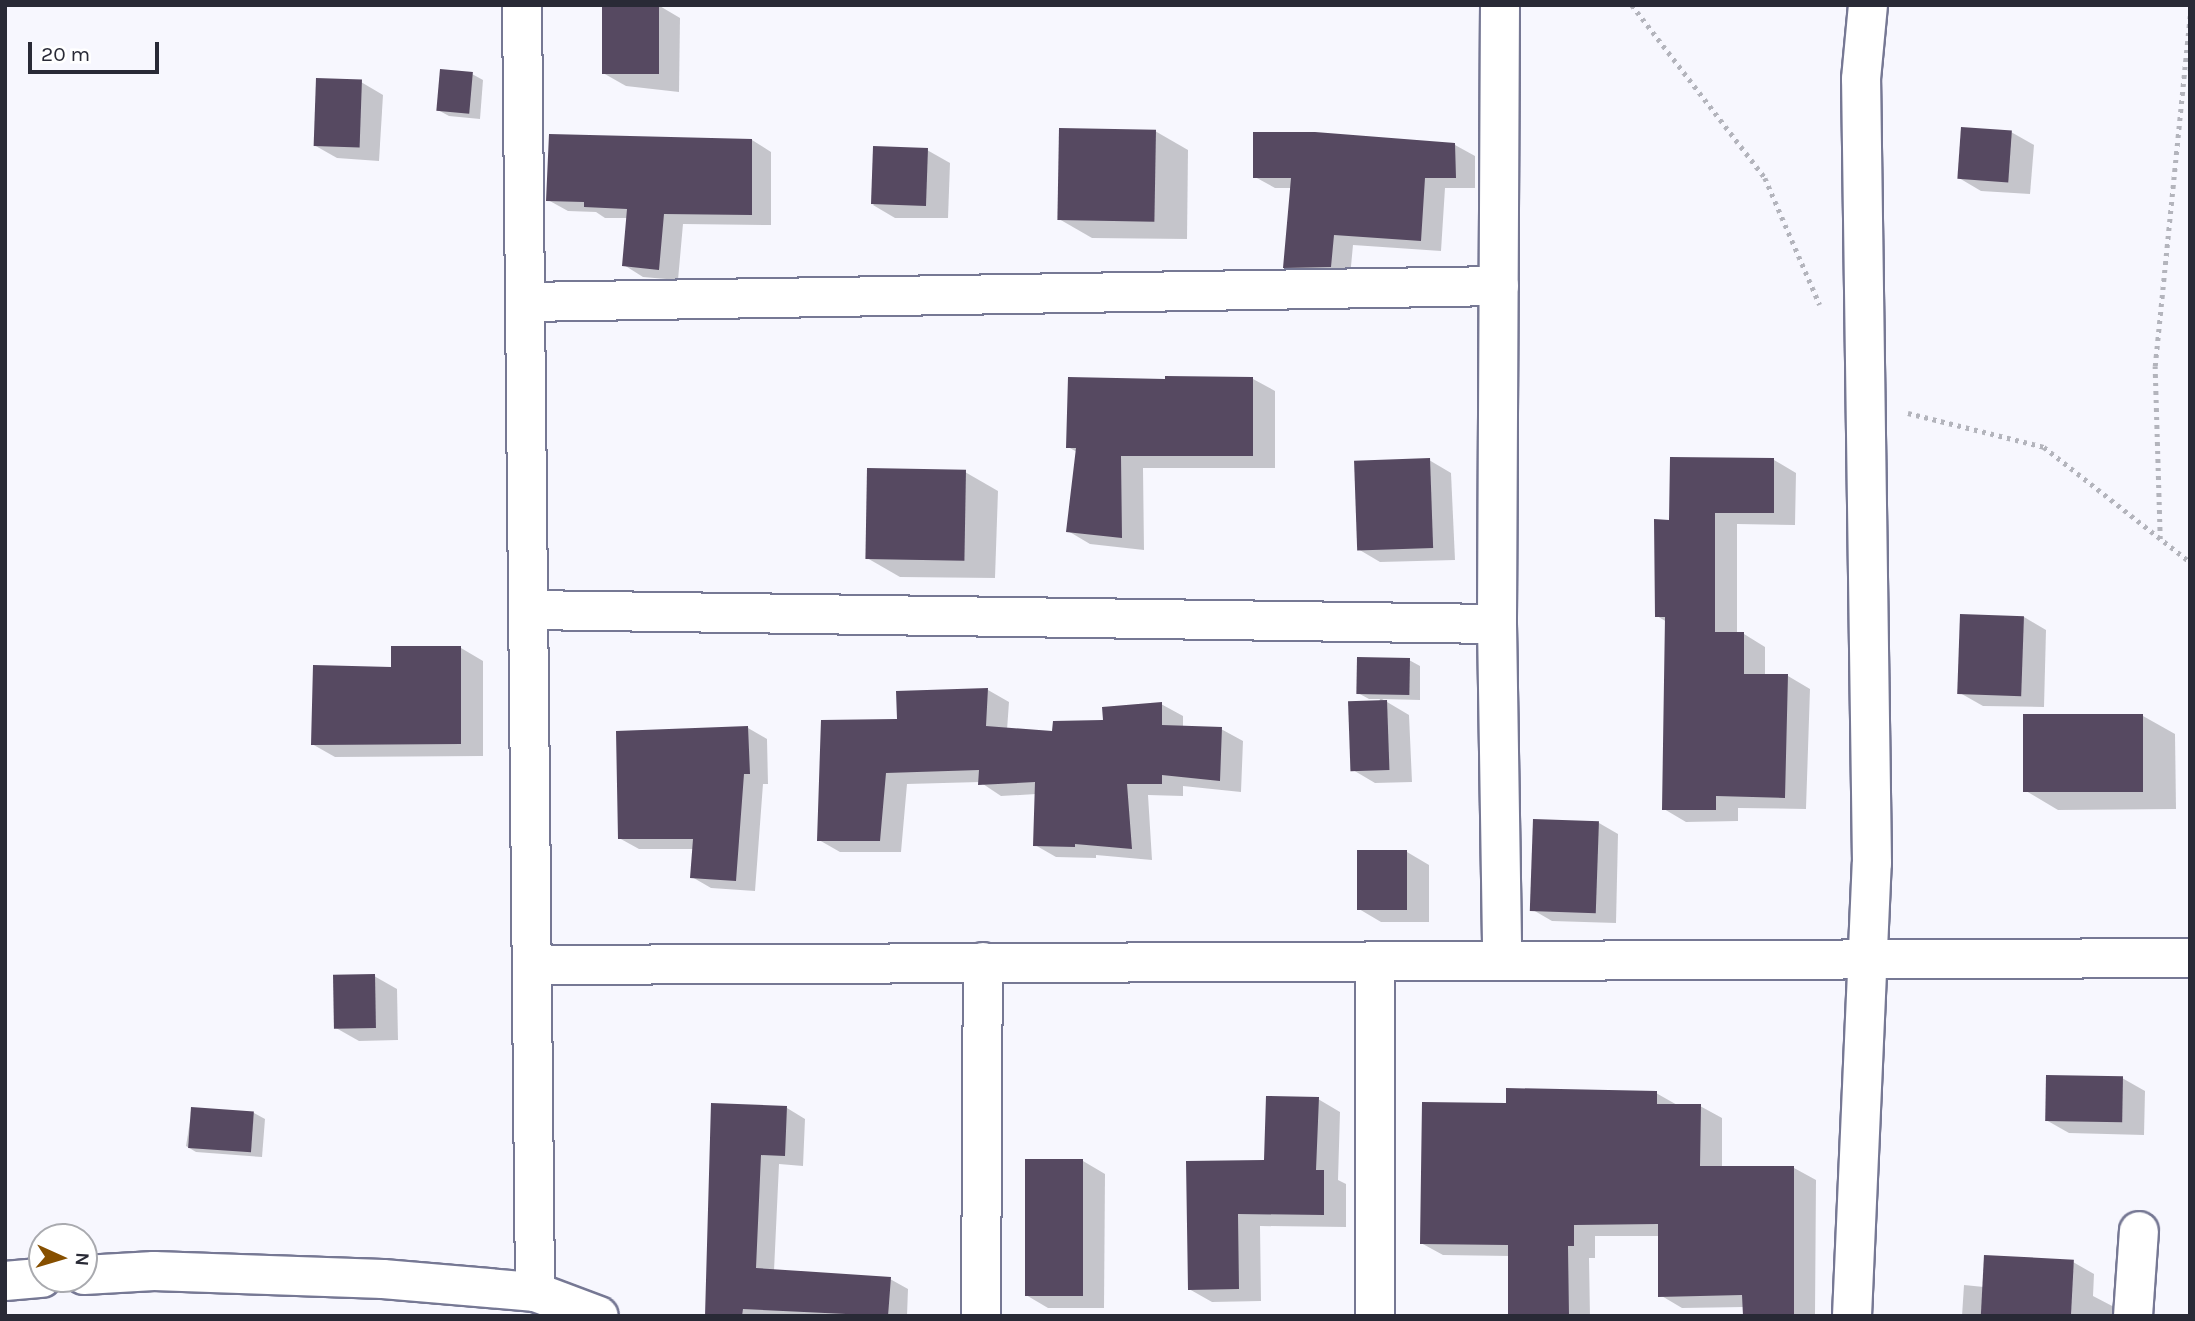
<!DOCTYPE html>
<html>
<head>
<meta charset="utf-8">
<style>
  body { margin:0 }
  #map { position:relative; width:2195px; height:1321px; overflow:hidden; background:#f7f7fe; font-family:Karla,sans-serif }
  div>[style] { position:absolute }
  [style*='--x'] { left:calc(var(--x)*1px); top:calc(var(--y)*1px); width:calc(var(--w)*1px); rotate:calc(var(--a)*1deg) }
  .shadow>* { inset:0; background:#0003 }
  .building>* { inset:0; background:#564961; transform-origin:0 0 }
  .path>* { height:4.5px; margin-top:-2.25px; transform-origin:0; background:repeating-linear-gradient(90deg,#b3b4bc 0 3.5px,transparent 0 8.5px) }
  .roads { filter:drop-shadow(2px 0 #767894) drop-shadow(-2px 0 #767894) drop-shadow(0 2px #767894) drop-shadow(0 -2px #767894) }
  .minor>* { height:38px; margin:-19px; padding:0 19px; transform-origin:19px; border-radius:19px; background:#fff }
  span { translate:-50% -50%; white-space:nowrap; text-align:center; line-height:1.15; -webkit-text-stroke:7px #fff; paint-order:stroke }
  .frame { position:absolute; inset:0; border:7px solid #292a36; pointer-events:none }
  .north { position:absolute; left:28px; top:1223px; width:70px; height:70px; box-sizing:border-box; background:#fff; border:2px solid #a9aaaf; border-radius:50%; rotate:94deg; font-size:19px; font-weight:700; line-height:28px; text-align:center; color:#292a36 }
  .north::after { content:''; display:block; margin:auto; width:24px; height:32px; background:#864f00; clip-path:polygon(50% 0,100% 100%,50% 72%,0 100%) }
  .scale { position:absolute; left:28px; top:42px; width:131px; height:32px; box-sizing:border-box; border:4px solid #292a36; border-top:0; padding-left:9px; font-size:21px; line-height:24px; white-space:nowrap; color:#292a36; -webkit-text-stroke:5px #fff; paint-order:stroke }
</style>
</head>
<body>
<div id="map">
  <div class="shadow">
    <i style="clip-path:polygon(658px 5px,680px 18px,679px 92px,626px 86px,603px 73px)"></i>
    <i style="clip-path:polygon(472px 74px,483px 80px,480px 119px,449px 116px,438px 110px)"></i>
    <i style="clip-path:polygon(361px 82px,383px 95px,379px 161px,337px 158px,314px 145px)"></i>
    <i style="clip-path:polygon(1155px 131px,1188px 150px,1187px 239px,1092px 238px,1059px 219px)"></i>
    <i style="clip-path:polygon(2011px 132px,2034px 145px,2030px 194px,1981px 191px,1959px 178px)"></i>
    <i style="clip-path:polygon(752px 140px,771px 152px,771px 225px,683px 224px,678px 280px,643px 277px,624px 265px,628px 218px,605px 218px,596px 212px,568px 211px,548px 200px)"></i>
    <i style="clip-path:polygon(1455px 145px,1475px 156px,1475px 188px,1445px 188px,1441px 251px,1353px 245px,1350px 277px,1305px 278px,1285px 267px,1292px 188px,1275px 188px,1255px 177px)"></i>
    <i style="clip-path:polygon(927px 150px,950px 163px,948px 218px,895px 218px,873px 205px)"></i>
    <i style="clip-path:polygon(1253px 379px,1275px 391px,1275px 468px,1143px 468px,1144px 550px,1090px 544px,1068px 531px,1077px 452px,1068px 447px,1167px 381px)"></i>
    <i style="clip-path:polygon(1429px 460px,1451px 473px,1455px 560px,1380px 562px,1358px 549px)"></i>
    <i style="clip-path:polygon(1774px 460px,1796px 473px,1795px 525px,1737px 524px,1737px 634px,1744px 634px,1765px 647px,1765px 676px,1788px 676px,1810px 689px,1806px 809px,1738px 808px,1738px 821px,1686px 822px,1664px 809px,1667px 622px,1657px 616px,1671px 522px)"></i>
    <i style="clip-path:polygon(965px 472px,998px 491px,995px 578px,900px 577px,867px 558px)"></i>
    <i style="clip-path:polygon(1961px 616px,2024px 617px,2046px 630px,2044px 707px,1983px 706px,1960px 693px)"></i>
    <i style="clip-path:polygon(461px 648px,483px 661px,483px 756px,335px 757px,312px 744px,393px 669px)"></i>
    <i style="clip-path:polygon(1409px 660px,1420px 666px,1420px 700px,1382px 699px,1409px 715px,1412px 782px,1375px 783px,1353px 770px,1380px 699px,1369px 699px,1358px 693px)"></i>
    <i style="clip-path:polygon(988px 690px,1009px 702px,1007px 730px,1054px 733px,1161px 704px,1183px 716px,1183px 727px,1221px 729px,1243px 741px,1241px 792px,1183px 786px,1183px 796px,1148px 795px,1152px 860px,1096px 855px,1096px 858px,1056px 857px,1035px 845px,1036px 794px,1001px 796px,980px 782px,907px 784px,901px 852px,840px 852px,819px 840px,899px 721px,898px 693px)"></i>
    <i style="clip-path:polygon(2143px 716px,2175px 734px,2176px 809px,2058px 810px,2026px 791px)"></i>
    <i style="clip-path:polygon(748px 728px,767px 739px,768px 784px,763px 784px,755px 891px,711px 888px,692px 877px,694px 849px,639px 849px,619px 838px)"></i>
    <i style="clip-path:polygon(1599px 823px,1618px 834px,1616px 923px,1552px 921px,1533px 910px)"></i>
    <i style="clip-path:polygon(1407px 852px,1429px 865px,1429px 922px,1381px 922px,1359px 909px)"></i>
    <i style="clip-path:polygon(374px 976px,397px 989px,398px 1040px,359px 1041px,336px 1028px)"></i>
    <i style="clip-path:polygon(2122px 1078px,2145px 1091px,2144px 1135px,2069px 1133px,2046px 1120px)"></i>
    <i style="clip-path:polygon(1656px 1093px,1679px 1106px,1700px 1106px,1722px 1118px,1722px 1168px,1794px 1168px,1816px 1180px,1815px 1316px,1745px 1316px,1744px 1307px,1682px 1308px,1660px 1295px,1660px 1236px,1595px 1236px,1595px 1258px,1589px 1258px,1590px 1316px,1509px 1316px,1510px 1256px,1443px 1255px,1421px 1243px,1508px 1105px)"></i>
    <i style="clip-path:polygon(1318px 1099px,1340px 1112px,1338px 1180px,1346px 1184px,1346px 1227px,1260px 1226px,1261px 1301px,1212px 1302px,1189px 1289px,1266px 1161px)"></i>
    <i style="clip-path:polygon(713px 1104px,787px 1108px,805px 1119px,803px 1166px,779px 1164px,774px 1271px,890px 1279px,908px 1289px,907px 1316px,707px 1316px)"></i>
    <i style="clip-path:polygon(192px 1109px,254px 1113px,265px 1119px,262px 1157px,196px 1152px,186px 1146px)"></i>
    <i style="clip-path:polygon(1083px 1161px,1105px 1174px,1104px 1308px,1048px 1308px,1026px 1295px)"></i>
    <i style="clip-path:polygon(2073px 1262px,2094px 1274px,2093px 1296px,2116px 1308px,2116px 1316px,1962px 1316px,1964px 1285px,1984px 1287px)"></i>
  </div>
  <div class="building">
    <i style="left:602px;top:5px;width:57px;height:69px"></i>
    <i style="left:440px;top:69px;width:33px;height:42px;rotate:5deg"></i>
    <i style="left:316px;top:78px;width:46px;height:68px;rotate:2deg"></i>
    <i style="left:1961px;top:127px;width:51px;height:52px;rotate:4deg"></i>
    <i style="left:1059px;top:128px;width:97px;height:92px;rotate:1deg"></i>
    <i style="clip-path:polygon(1253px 132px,1315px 132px,1455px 143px,1456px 178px,1425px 178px,1421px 241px,1334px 235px,1331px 267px,1283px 268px,1291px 178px,1253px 178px)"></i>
    <i style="clip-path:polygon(549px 134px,752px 139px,752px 215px,664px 214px,659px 270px,622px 266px,627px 209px,584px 207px,584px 202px,546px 201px)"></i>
    <i style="left:928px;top:148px;width:58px;height:55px;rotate:92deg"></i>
    <i style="clip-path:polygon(1165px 376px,1253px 377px,1253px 456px,1121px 456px,1122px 538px,1066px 532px,1076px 448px,1066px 448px,1068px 377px,1165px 379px)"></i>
    <i style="clip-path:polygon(1670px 457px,1774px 458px,1774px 513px,1715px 513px,1715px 632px,1744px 632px,1744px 674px,1788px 674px,1785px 798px,1716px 796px,1716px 810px,1662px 810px,1665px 617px,1655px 617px,1654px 519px,1669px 520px)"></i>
    <i style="left:1430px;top:458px;width:90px;height:76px;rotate:88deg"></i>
    <i style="left:867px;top:468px;width:99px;height:91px;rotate:1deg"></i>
    <i style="left:1960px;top:614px;width:64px;height:80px;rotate:2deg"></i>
    <i style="clip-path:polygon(391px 646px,461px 646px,461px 744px,311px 745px,313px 665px,391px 667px)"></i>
    <i style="left:1357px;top:657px;width:53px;height:37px;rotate:1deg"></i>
    <i style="clip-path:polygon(988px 688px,986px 726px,1052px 731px,1053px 721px,1103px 720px,1102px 707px,1162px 702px,1162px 725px,1222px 727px,1220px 781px,1162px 775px,1162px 784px,1127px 784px,1132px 849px,1075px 844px,1075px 847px,1033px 846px,1035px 782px,978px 785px,979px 770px,886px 773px,880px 841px,817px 841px,821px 720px,897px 719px,896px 691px)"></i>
    <i style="left:1387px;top:700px;width:70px;height:39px;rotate:88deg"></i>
    <i style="left:2023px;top:714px;width:120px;height:78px"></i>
    <i style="clip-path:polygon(748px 726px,750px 774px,744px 774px,736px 881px,690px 878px,693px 839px,618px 839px,616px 731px)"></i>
    <i style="left:1533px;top:819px;width:66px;height:92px;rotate:2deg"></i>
    <i style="left:1357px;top:850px;width:50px;height:60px"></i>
    <i style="left:375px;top:974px;width:54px;height:42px;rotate:89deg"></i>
    <i style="left:2046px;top:1075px;width:77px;height:46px;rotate:1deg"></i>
    <i style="clip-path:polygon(1506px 1088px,1657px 1091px,1657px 1104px,1701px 1104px,1700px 1166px,1794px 1166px,1794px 1316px,1743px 1316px,1742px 1295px,1658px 1297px,1658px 1224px,1574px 1225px,1574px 1246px,1568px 1246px,1569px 1316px,1508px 1316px,1508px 1245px,1420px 1244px,1422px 1102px,1506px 1103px)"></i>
    <i style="clip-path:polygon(1266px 1096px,1319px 1097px,1316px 1170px,1324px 1170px,1324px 1215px,1238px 1214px,1239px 1289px,1188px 1290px,1186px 1161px,1264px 1160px)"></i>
    <i style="clip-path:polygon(711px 1103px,787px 1106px,785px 1156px,761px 1155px,756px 1268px,891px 1277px,888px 1316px,743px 1309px,742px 1316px,705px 1316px)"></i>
    <i style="left:191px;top:1107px;width:63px;height:41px;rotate:4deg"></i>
    <i style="left:1025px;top:1159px;width:58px;height:137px"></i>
    <i style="left:1984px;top:1255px;width:90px;height:61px;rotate:3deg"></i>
  </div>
  <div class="path">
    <i style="--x:1632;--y:5;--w:218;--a:52.4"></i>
    <i style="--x:1765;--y:178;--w:138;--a:66.6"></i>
    <i style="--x:1908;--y:413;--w:140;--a:14"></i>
    <i style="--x:2044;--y:447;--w:186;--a:38.2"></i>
    <i style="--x:2160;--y:539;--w:173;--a:-91.7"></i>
    <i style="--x:2155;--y:366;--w:352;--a:-84.3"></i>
  </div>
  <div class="roads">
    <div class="minor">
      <i style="--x:522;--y:5;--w:1287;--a:89.42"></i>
      <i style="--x:1500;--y:5;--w:619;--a:90.28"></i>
      <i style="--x:1497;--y:624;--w:336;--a:89.1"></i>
      <i style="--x:525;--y:302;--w:974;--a:-0.94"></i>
      <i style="--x:528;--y:610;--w:969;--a:0.83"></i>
      <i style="--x:1375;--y:961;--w:355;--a:90"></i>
      <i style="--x:532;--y:965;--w:1658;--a:-0.24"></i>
      <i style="--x:84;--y:1275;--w:70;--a:-3.3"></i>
      <i style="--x:154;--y:1271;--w:229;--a:2"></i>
      <i style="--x:383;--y:1279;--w:153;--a:4.9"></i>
      <i style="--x:535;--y:1292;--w:68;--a:20.6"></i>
      <i style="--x:5;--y:1281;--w:37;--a:-5"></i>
      <i style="--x:981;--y:1316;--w:354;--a:-89.7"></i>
      <i style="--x:1852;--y:1316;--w:453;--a:-87.5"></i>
      <i style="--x:1872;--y:863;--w:784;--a:-90.8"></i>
      <i style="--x:1861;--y:79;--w:74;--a:-84.6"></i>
      <i style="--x:2133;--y:1316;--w:85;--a:-86"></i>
    </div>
  </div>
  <div class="frame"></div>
  <div class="north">N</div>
  <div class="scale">20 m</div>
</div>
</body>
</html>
